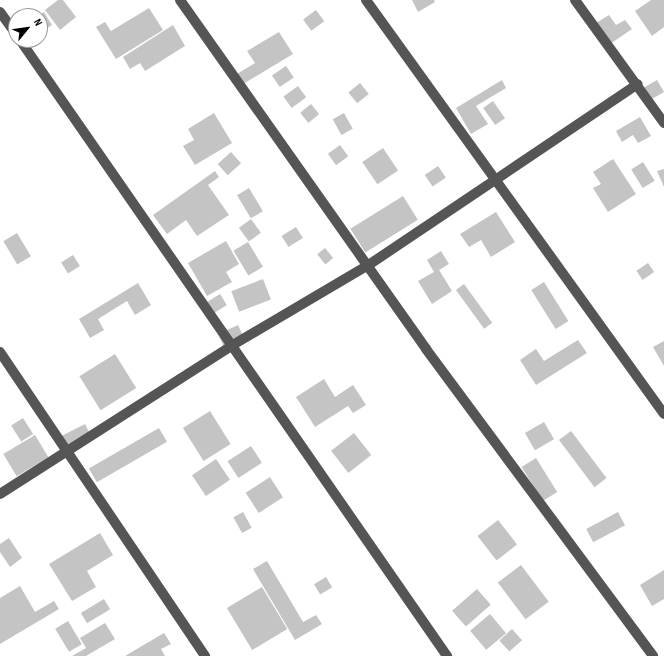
<!DOCTYPE html>
<html>
<head>
<meta charset="utf-8">
<style>
  body { margin:0 }
  #map { position:relative; width:664px; height:656px; overflow:hidden; background:#fff; font-family:"Sofia Sans Condensed",sans-serif }
  div>[style] { position:absolute }
  [style*='--x'] { left:calc(var(--x)*1px); top:calc(var(--y)*1px); width:calc(var(--w)*1px); rotate:calc(var(--a)*1deg) }
  .building>* { inset:0; background:#c4c4c4; transform-origin:0 0 }
  .minor>* { height:10px; margin:-5px; padding:0 5px; transform-origin:5px; border-radius:5px; background:#555 }
  span { translate:-50% -50%; white-space:nowrap; text-align:center; line-height:1.15; -webkit-text-stroke:4px #fff; paint-order:stroke }
  .north { position:absolute; left:8px; top:8px; width:40px; height:40px; box-sizing:border-box; background:#fff; border:1px solid #999; border-radius:50%; rotate:61deg; font-size:11px; font-weight:700; line-height:16px; text-align:center; color:#000 }
  .north::after { content:''; display:block; margin:auto; width:14px; height:18px; background:#000; clip-path:polygon(50% 0,100% 100%,50% 72%,0 100%) }
</style>
</head>
<body>
<div id="map">
  <div class="building">
    <i style="clip-path:polygon(58px 0,63px 0,76px 17px,60px 30px,45px 10px)"></i>
    <i style="clip-path:polygon(412px 0,434px 0,435px 2px,418px 12px)"></i>
    <i style="clip-path:polygon(651px 0,664px 0,664px 27px,652px 36px,635px 11px)"></i>
    <i style="clip-path:polygon(149px 8px,163px 30px,116px 59px,96px 27px,105px 22px,111px 31px)"></i>
    <i style="left:316px;top:10px;width:14px;height:16px;rotate:54deg"></i>
    <i style="clip-path:polygon(44px 12px,52px 25px,40px 33px,38px 16px)"></i>
    <i style="clip-path:polygon(609px 15px,616px 25px,625px 20px,632px 29px,610px 44px,596px 23px)"></i>
    <i style="clip-path:polygon(173px 25px,185px 46px,145px 71px,140px 63px,130px 69px,123px 57px)"></i>
    <i style="clip-path:polygon(279px 32px,293px 54px,243px 84px,237px 74px,255px 63px,247px 51px)"></i>
    <i style="left:286px;top:66px;width:14px;height:17px;rotate:56deg"></i>
    <i style="clip-path:polygon(502px 80px,506px 88px,476px 106px,488px 124px,471px 134px,456px 108px)"></i>
    <i style="left:657px;top:80px;width:14px;height:17px;rotate:60deg"></i>
    <i style="left:360px;top:83px;width:14px;height:15px;rotate:51deg"></i>
    <i style="left:298px;top:86px;width:14px;height:18px;rotate:54deg"></i>
    <i style="left:493px;top:101px;width:21px;height:12px;rotate:55deg"></i>
    <i style="left:311px;top:104px;width:13px;height:14px;rotate:51deg"></i>
    <i style="clip-path:polygon(214px 113px,232px 143px,195px 165px,183px 146px,194px 140px,188px 129px)"></i>
    <i style="left:344px;top:113px;width:18px;height:13px;rotate:61deg"></i>
    <i style="clip-path:polygon(640px 117px,651px 136px,638px 143px,633px 135px,622px 142px,616px 131px)"></i>
    <i style="left:340px;top:145px;width:14px;height:15px;rotate:54deg"></i>
    <i style="left:383px;top:148px;width:27px;height:25px;rotate:56deg"></i>
    <i style="left:231px;top:152px;width:15px;height:18px;rotate:48deg"></i>
    <i style="clip-path:polygon(613px 159px,636px 194px,608px 212px,593px 188px,601px 184px,593px 172px)"></i>
    <i style="left:643px;top:162px;width:22px;height:14px;rotate:58deg"></i>
    <i style="left:438px;top:166px;width:14px;height:16px;rotate:56deg"></i>
    <i style="clip-path:polygon(664px 169px,664px 187px,657px 171px)"></i>
    <i style="clip-path:polygon(215px 171px,219px 177px,208px 185px,229px 215px,197px 236px,186px 220px,167px 234px,153px 215px)"></i>
    <i style="left:249px;top:188px;width:27px;height:14px;rotate:59deg"></i>
    <i style="left:403px;top:196px;width:28px;height:62px;rotate:58deg"></i>
    <i style="clip-path:polygon(496px 212px,515px 242px,491px 257px,481px 240px,469px 247px,460px 234px)"></i>
    <i style="left:251px;top:219px;width:17px;height:15px;rotate:54deg"></i>
    <i style="left:296px;top:227px;width:13px;height:17px;rotate:58deg"></i>
    <i style="left:17px;top:233px;width:27px;height:16px;rotate:59deg"></i>
    <i style="clip-path:polygon(226px 241px,239px 264px,226px 272px,232px 282px,207px 296px,188px 263px)"></i>
    <i style="left:248px;top:242px;width:29px;height:17px;rotate:59deg"></i>
    <i style="left:325px;top:248px;width:13px;height:10px;rotate:51deg"></i>
    <i style="clip-path:polygon(441px 251px,449px 264px,439px 270px,452px 291px,432px 304px,418px 281px,434px 272px,427px 260px)"></i>
    <i style="left:73px;top:255px;width:13px;height:14px;rotate:58deg"></i>
    <i style="left:648px;top:263px;width:11px;height:14px;rotate:56deg"></i>
    <i style="left:263px;top:279px;width:22px;height:34px;rotate:69deg"></i>
    <i style="left:544px;top:282px;width:46px;height:15px;rotate:58deg"></i>
    <i style="clip-path:polygon(138px 283px,151px 305px,135px 315px,127px 301px,98px 319px,104px 330px,90px 338px,79px 319px)"></i>
    <i style="left:464px;top:284px;width:48px;height:10px;rotate:54deg"></i>
    <i style="left:220px;top:294px;width:13px;height:15px;rotate:58deg"></i>
    <i style="left:238px;top:325px;width:19px;height:22px;rotate:65deg"></i>
    <i style="clip-path:polygon(578px 340px,587px 353px,536px 385px,520px 360px,536px 349px,544px 361px)"></i>
    <i style="clip-path:polygon(664px 341px,664px 366px,653px 347px)"></i>
    <i style="left:115px;top:354px;width:40px;height:42px;rotate:58deg"></i>
    <i style="clip-path:polygon(324px 379px,335px 397px,353px 385px,366px 405px,353px 413px,348px 406px,315px 427px,296px 397px)"></i>
    <i style="left:210px;top:411px;width:39px;height:32px;rotate:58deg"></i>
    <i style="left:23px;top:418px;width:19px;height:14px;rotate:58deg"></i>
    <i style="left:544px;top:422px;width:20px;height:22px;rotate:60deg"></i>
    <i style="left:85px;top:424px;width:13px;height:27px;rotate:63deg"></i>
    <i style="left:159px;top:428px;width:16px;height:81px;rotate:60deg"></i>
    <i style="left:571px;top:431px;width:59px;height:15px;rotate:53deg"></i>
    <i style="left:354px;top:433px;width:28px;height:29px;rotate:52deg"></i>
    <i style="left:35px;top:435px;width:26px;height:37px;rotate:59deg"></i>
    <i style="left:251px;top:446px;width:20px;height:28px;rotate:57deg"></i>
    <i style="left:536px;top:458px;width:40px;height:17px;rotate:58deg"></i>
    <i style="left:216px;top:459px;width:25px;height:29px;rotate:56deg"></i>
    <i style="left:270px;top:477px;width:24px;height:29px;rotate:57deg"></i>
    <i style="left:243px;top:512px;width:18px;height:11px;rotate:61deg"></i>
    <i style="left:618px;top:512px;width:15px;height:36px;rotate:62deg"></i>
    <i style="left:498px;top:520px;width:31px;height:26px;rotate:52deg"></i>
    <i style="clip-path:polygon(100px 533px,113px 555px,87px 571px,96px 587px,72px 601px,49px 564px)"></i>
    <i style="clip-path:polygon(9px 538px,22px 558px,10px 567px,0 552px,0 544px)"></i>
    <i style="clip-path:polygon(267px 561px,303px 622px,316px 615px,322px 624px,295px 640px,253px 569px)"></i>
    <i style="left:521px;top:565px;width:46px;height:29px;rotate:53deg"></i>
    <i style="clip-path:polygon(664px 570px,664px 599px,652px 606px,640px 585px)"></i>
    <i style="left:326px;top:577px;width:12px;height:14px;rotate:59deg"></i>
    <i style="clip-path:polygon(20px 586px,35px 612px,54px 601px,59px 609px,0 644px,0 598px)"></i>
    <i style="left:262px;top:587px;width:49px;height:41px;rotate:59deg"></i>
    <i style="left:477px;top:589px;width:21px;height:33px;rotate:49deg"></i>
    <i style="left:104px;top:599px;width:12px;height:27px;rotate:59deg"></i>
    <i style="left:490px;top:614px;width:25px;height:26px;rotate:50deg"></i>
    <i style="left:68px;top:621px;width:27px;height:15px;rotate:59deg"></i>
    <i style="clip-path:polygon(105px 623px,115px 639px,86px 656px,72px 656px,86px 648px,80px 638px)"></i>
    <i style="left:512px;top:629px;width:15px;height:17px;rotate:48deg"></i>
    <i style="clip-path:polygon(164px 633px,171px 644px,161px 649px,165px 656px,125px 656px)"></i>
  </div>
  <div class="minor">
    <i style="--x:180;--y:0;--w:427;--a:54.8"></i>
    <i style="--x:426;--y:349;--w:382;--a:53.5"></i>
    <i style="--x:366;--y:0;--w:510;--a:54.25"></i>
    <i style="--x:575;--y:0;--w:152;--a:54.1"></i>
    <i style="--x:0;--y:12;--w:27;--a:54"></i>
    <i style="--x:20;--y:40;--w:750;--a:55.27"></i>
    <i style="--x:0;--y:352;--w:367;--a:56"></i>
    <i style="--x:0;--y:494;--w:274;--a:-32.6"></i>
    <i style="--x:231;--y:346;--w:158;--a:-30.5"></i>
    <i style="--x:367;--y:266;--w:326;--a:-33.9"></i>
  </div>
  <div class="north">N</div>
</div>
</body>
</html>
